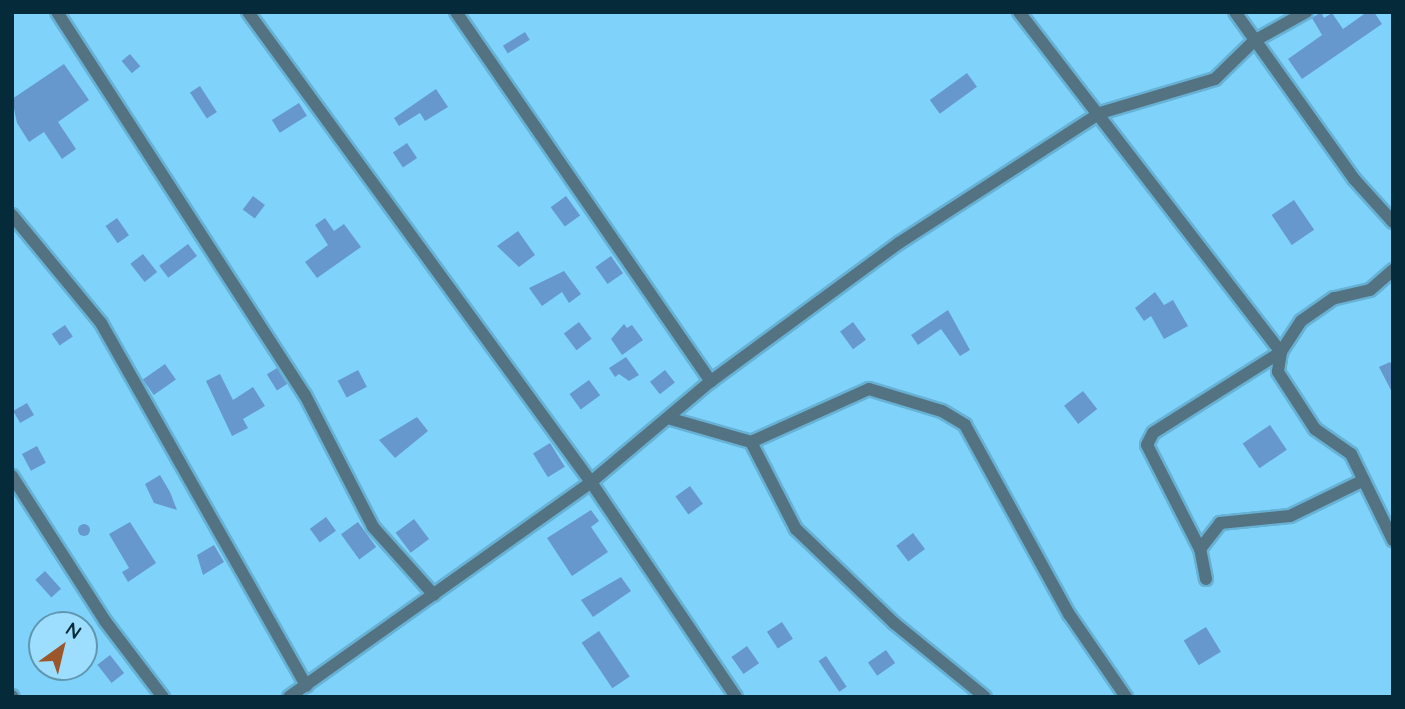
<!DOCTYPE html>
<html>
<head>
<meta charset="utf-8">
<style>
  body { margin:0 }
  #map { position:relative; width:1405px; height:709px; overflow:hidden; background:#7fd3fb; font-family:Quicksand,sans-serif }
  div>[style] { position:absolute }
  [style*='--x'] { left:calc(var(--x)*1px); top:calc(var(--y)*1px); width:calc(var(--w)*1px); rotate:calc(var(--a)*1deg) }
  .building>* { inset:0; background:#6698cd; transform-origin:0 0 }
  .round { border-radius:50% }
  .roads { filter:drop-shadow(2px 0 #67b1d4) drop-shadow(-2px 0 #67b1d4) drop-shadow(0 2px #67b1d4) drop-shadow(0 -2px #67b1d4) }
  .street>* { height:12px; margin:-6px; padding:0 6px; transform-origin:6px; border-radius:6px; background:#537383 }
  span { translate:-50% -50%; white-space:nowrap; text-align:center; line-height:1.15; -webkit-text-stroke:7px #9ddefe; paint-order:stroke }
  .frame { position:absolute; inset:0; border:14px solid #052b3a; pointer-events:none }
  .north { position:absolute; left:28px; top:611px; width:70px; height:70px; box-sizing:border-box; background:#9ddefe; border:2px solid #6096b0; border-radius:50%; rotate:34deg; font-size:19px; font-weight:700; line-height:28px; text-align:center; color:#052b3a }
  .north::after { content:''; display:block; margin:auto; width:24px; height:32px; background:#9c562b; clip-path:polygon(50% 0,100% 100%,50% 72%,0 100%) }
</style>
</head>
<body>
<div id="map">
  <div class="building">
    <i style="clip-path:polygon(1321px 12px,1324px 18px,1332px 13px,1343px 29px,1367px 12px,1374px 12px,1382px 24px,1302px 79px,1288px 59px,1322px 35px,1312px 18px)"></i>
    <i style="left:525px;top:32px;width:9px;height:26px;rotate:58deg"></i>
    <i style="left:130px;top:54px;width:16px;height:11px;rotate:50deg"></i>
    <i style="clip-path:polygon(64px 64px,89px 100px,58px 122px,76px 149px,62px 159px,44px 132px,29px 142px,17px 123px,12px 99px)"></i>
    <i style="left:967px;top:73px;width:17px;height:46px;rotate:54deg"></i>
    <i style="left:200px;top:86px;width:31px;height:12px;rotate:57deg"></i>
    <i style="clip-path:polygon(436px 89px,448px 107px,425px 121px,420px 113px,399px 126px,394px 118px)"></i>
    <i style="left:299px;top:103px;width:15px;height:32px;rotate:58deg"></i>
    <i style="left:407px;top:143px;width:18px;height:17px;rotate:56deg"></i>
    <i style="left:253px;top:196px;width:15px;height:17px;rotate:37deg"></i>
    <i style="left:566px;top:196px;width:24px;height:19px;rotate:54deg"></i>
    <i style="left:1294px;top:200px;width:36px;height:27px;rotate:56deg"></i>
    <i style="left:117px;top:218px;width:21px;height:14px;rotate:55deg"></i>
    <i style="clip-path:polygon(325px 218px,334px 231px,344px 224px,361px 247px,317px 278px,305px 262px,328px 245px,315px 225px)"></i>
    <i style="clip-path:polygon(518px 231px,535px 255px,519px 267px,497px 246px)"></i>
    <i style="left:188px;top:244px;width:15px;height:36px;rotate:53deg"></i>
    <i style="left:143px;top:254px;width:23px;height:16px;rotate:52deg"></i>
    <i style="left:611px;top:256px;width:21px;height:19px;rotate:55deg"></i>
    <i style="clip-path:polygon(564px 271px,581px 294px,569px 303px,562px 292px,542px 306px,529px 288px)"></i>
    <i style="clip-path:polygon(1155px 292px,1164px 305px,1173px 300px,1188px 326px,1164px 339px,1151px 316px,1144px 321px,1135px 308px)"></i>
    <i style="clip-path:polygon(948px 310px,970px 350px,960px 356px,941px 329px,918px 345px,911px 335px)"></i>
    <i style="left:579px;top:322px;width:21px;height:19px;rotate:53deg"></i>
    <i style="left:853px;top:322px;width:22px;height:16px;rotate:54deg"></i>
    <i style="clip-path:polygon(624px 324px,627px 328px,632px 325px,643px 340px,622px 355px,611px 339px)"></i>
    <i style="left:65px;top:325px;width:14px;height:16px;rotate:56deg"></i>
    <i style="clip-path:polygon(626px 357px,639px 375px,629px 381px,619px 374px,615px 377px,609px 368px)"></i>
    <i style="clip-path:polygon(1390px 362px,1393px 368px,1393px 394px,1379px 367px)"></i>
    <i style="left:165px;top:364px;width:19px;height:27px;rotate:55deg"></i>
    <i style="left:277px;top:368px;width:19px;height:12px;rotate:58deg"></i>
    <i style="left:358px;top:370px;width:19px;height:23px;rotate:62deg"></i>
    <i style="left:665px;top:370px;width:16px;height:19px;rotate:52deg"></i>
    <i style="clip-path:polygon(220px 374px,233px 400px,253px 387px,265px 406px,243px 419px,248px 428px,232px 436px,206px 381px)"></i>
    <i style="left:589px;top:380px;width:19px;height:24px;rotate:54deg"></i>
    <i style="left:1083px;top:391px;width:23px;height:24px;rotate:52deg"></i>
    <i style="left:27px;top:403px;width:14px;height:16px;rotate:60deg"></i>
    <i style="clip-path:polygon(417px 417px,428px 431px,395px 458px,379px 440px)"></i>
    <i style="left:1270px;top:425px;width:30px;height:33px;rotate:56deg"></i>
    <i style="left:550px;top:443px;width:28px;height:20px;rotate:58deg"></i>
    <i style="left:37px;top:446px;width:19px;height:17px;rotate:62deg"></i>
    <i style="clip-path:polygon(160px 475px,170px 492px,177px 510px,154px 503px,145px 484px)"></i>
    <i style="left:690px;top:486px;width:22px;height:18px;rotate:54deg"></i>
    <i style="clip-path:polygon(591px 510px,599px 521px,591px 527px,608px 552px,572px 576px,547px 538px)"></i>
    <i style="left:326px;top:517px;width:17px;height:20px;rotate:54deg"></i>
    <i style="left:414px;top:519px;width:25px;height:23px;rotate:53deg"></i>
    <i style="clip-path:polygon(130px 522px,156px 563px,128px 582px,122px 572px,129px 568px,109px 534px)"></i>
    <i style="left:358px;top:522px;width:31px;height:21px;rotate:54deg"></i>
    <i class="round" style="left:78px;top:524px;width:12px;height:12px"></i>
    <i style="left:913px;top:533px;width:20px;height:21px;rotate:53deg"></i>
    <i style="clip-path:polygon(214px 545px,224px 562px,203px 575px,197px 555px)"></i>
    <i style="left:45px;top:571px;width:24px;height:13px;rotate:48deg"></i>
    <i style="clip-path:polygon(621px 577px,631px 591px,593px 617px,581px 600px)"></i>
    <i style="left:782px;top:622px;width:20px;height:18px;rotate:57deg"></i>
    <i style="left:1206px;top:627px;width:29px;height:26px;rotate:59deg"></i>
    <i style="left:599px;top:631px;width:55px;height:21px;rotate:56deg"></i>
    <i style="left:747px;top:646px;width:21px;height:19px;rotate:55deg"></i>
    <i style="left:886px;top:650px;width:16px;height:22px;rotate:55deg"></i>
    <i style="left:110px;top:655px;width:23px;height:16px;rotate:52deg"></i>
    <i style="left:826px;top:656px;width:37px;height:9px;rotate:56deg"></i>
  </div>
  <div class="roads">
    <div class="street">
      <i style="--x:57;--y:12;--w:456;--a:57.1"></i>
      <i style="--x:305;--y:395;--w:148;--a:62.7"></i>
      <i style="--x:373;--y:527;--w:91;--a:48.1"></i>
      <i style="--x:248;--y:12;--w:582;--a:53.88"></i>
      <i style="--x:591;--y:482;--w:259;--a:56"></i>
      <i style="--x:456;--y:12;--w:449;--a:55.4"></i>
      <i style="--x:1019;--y:12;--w:429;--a:52.4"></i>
      <i style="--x:1281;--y:352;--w:151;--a:147.7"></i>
      <i style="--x:1153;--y:433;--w:13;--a:117"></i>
      <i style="--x:1147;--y:445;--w:117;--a:63"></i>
      <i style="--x:1235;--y:12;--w:206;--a:54.5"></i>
      <i style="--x:1355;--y:180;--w:57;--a:47.9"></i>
      <i style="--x:12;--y:215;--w:140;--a:50.5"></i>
      <i style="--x:101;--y:323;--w:417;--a:60.5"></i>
      <i style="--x:1393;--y:270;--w:30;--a:139"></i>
      <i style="--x:1370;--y:290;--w:37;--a:167"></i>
      <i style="--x:1334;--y:298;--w:40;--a:145.1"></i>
      <i style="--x:1301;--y:321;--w:37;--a:123"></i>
      <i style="--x:1281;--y:352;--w:20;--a:99"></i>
      <i style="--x:1278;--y:372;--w:68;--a:57"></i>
      <i style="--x:1315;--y:429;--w:44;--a:34.8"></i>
      <i style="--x:1351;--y:454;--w:96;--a:64"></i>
      <i style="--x:671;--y:419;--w:83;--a:16"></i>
      <i style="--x:751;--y:442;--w:129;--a:-24.2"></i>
      <i style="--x:869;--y:389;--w:76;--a:16.8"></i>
      <i style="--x:942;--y:411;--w:27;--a:31"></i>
      <i style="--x:965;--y:425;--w:216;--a:61.2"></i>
      <i style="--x:1069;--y:614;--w:101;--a:55.5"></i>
      <i style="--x:751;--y:442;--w:98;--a:62.7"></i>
      <i style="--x:796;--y:529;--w:136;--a:43.8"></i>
      <i style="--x:894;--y:623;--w:117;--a:39.1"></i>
      <i style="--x:12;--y:476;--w:172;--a:57.3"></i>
      <i style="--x:105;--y:621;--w:96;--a:52.7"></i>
      <i style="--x:1206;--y:579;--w:31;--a:-101"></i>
      <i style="--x:1200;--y:549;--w:33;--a:-52"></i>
      <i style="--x:1220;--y:523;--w:70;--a:-5.7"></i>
      <i style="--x:1290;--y:516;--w:82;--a:-25.9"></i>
      <i style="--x:12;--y:696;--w:1;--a:45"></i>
      <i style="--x:289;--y:697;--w:371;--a:-35.4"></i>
      <i style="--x:591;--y:482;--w:157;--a:-40.1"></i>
      <i style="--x:711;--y:381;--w:233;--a:-36.3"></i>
      <i style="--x:899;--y:243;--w:239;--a:-32.9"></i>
      <i style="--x:1100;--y:113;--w:120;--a:-16.5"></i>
      <i style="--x:1215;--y:79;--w:54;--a:-44.3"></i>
      <i style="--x:1254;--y:41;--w:60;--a:-29.1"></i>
    </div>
  </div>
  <div class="frame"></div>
  <div class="north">N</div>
</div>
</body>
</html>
